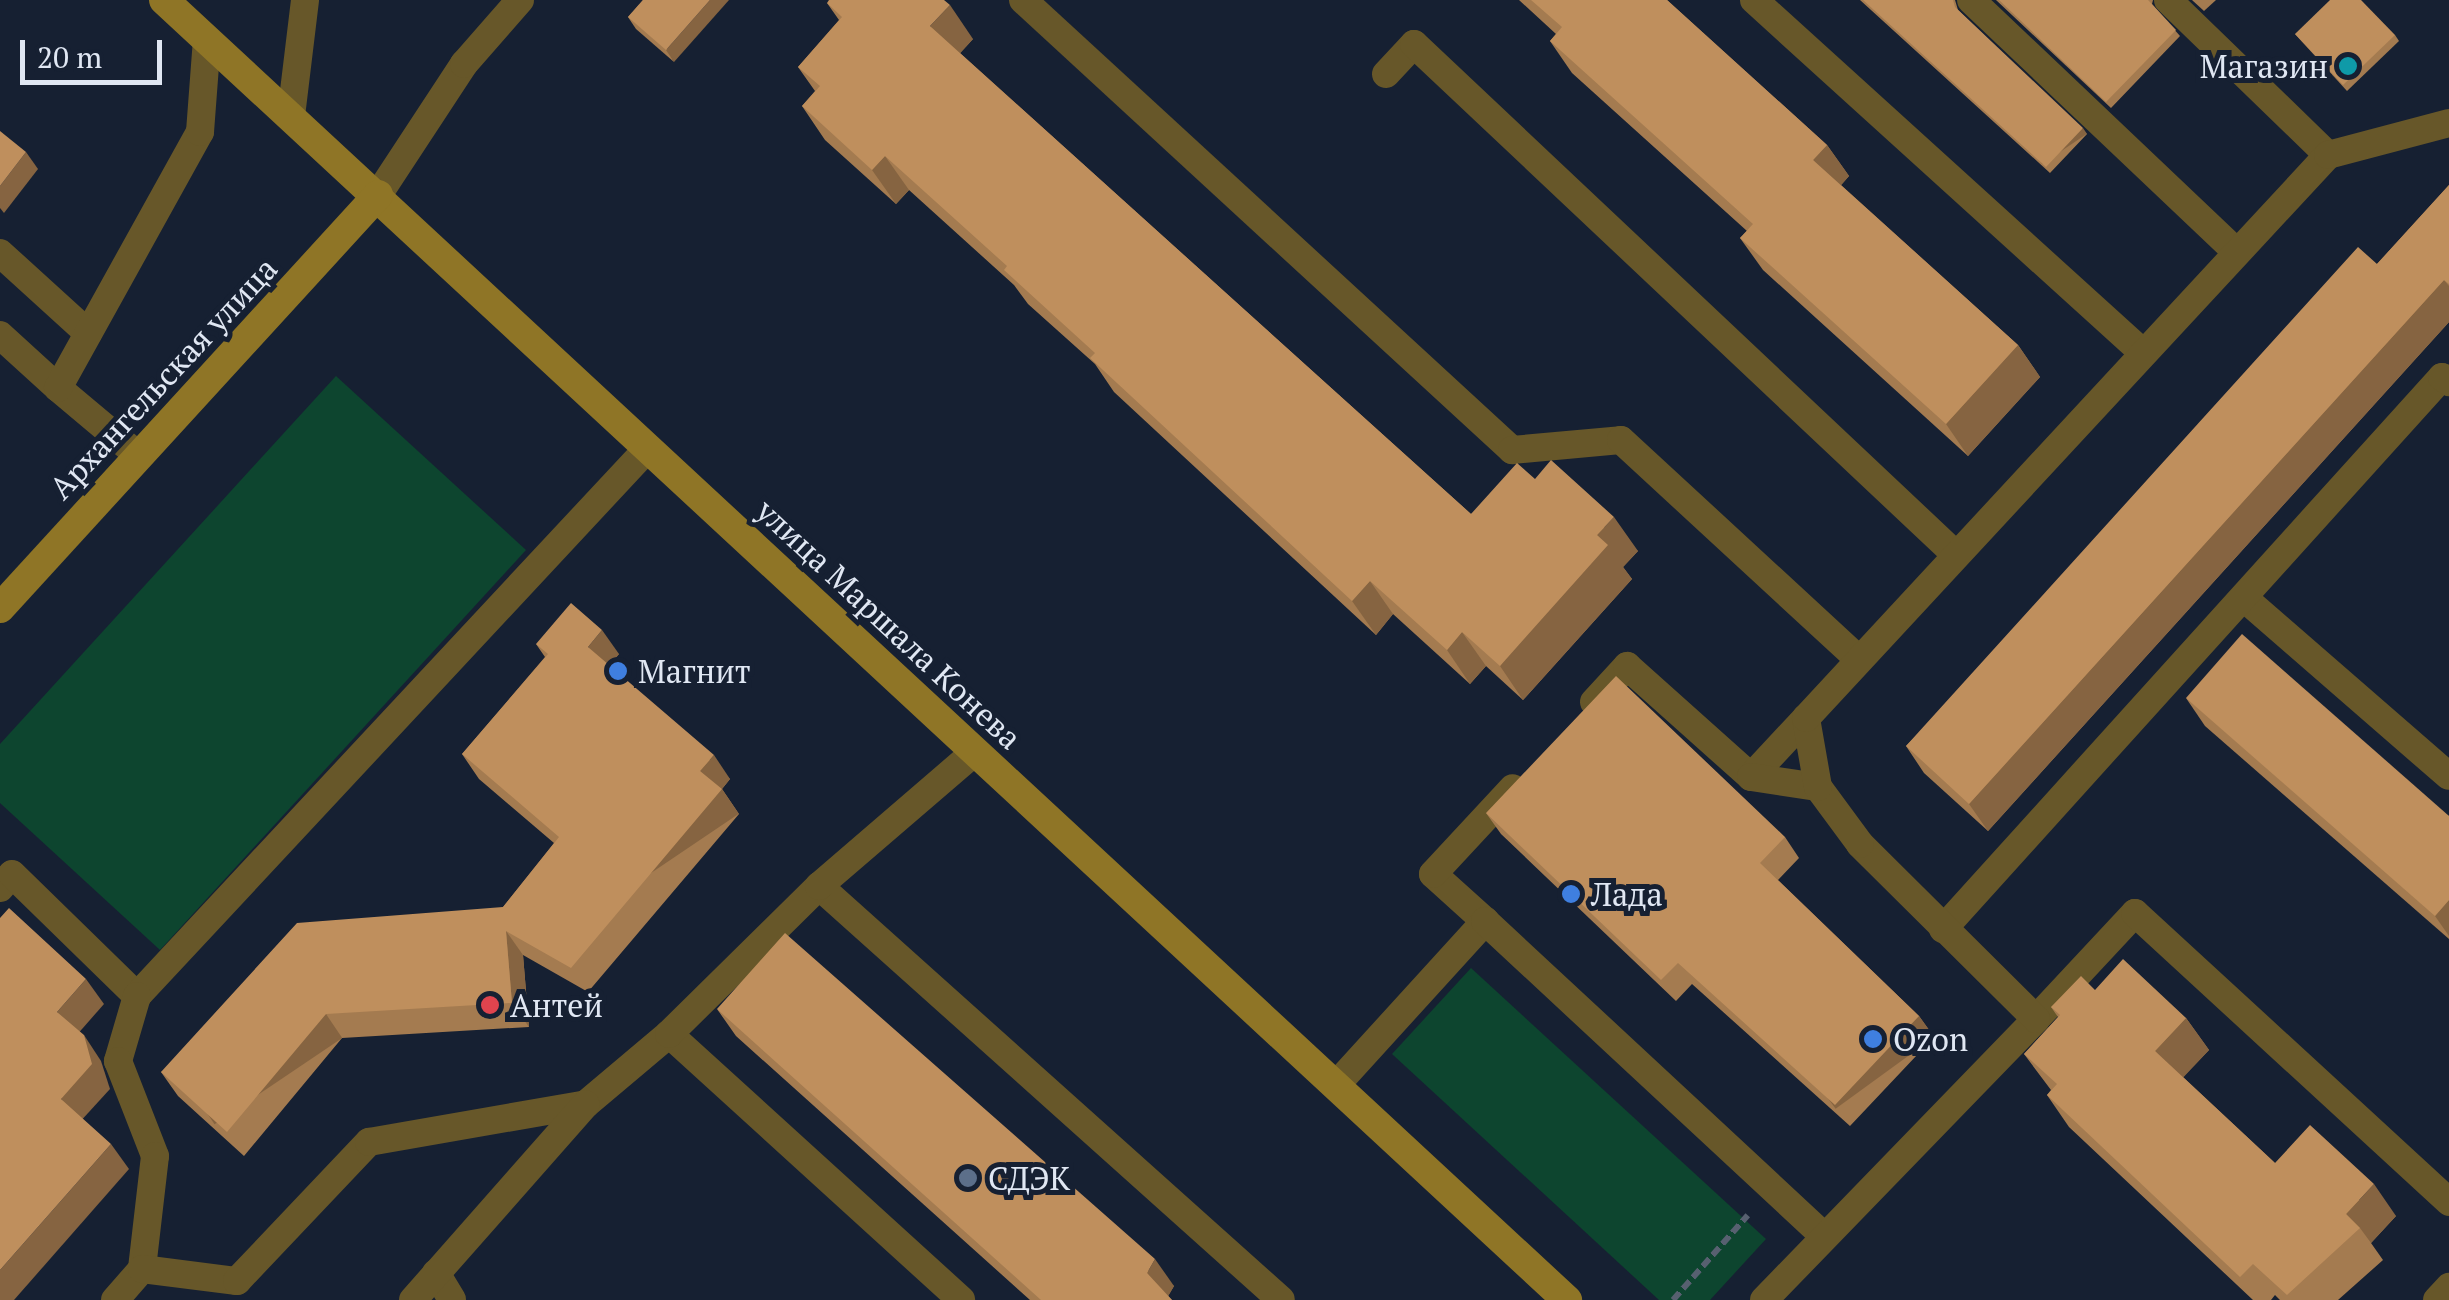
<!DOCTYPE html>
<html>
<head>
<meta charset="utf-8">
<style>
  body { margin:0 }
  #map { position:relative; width:2449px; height:1300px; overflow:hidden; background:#162032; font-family:"PT Serif",serif }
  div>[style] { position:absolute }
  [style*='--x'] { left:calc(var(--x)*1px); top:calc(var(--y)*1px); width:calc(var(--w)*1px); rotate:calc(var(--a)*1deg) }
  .green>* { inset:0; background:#0d452f }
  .path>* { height:6px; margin-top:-3px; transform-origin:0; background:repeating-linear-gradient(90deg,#576070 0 10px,transparent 0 15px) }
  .lane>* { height:28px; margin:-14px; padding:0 14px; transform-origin:14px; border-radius:14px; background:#675729 }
  .secondary>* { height:30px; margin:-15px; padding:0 15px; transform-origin:15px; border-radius:15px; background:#8f7526 }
  .wall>* { inset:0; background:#a47b50 }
  .shaded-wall>* { inset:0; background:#866441; transform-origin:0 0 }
  .building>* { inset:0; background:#bf8f5d }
  .dots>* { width:28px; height:28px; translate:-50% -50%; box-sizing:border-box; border:5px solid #162032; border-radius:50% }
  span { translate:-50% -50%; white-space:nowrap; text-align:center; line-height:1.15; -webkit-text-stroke:10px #162032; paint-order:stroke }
  .poi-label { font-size:32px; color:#e0e7f3 }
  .right { translate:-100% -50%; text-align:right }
  .left { translate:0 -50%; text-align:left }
  .street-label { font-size:32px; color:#e0e7f3 }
  .scale { position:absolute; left:20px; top:40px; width:142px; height:45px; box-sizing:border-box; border:5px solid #e0e7f3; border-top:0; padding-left:12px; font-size:30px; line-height:35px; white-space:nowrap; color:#e0e7f3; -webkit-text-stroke:8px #162032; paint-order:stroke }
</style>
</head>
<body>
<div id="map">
  <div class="green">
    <i style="clip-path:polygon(336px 376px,526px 550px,160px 950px,0 803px,0 744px)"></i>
    <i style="clip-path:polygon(1471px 968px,1766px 1239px,1710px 1300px,1659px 1300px,1392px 1054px)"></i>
  </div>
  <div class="path">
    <i style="--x:1673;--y:1300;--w:113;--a:-48.6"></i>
  </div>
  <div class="lane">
    <i style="--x:1023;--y:0;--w:665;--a:42.62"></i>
    <i style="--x:1512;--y:450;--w:109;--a:-5.2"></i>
    <i style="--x:1621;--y:440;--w:323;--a:42.7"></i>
    <i style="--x:1754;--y:0;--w:522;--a:42.21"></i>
    <i style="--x:1971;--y:0;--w:366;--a:43.5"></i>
    <i style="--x:2168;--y:0;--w:223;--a:44.1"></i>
    <i style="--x:1386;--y:74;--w:41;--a:-47"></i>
    <i style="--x:1414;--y:44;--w:743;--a:43.31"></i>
    <i style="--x:291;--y:116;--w:117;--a:-83.1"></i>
    <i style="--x:378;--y:195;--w:157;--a:-56.7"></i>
    <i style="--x:464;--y:64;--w:85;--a:-48.8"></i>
    <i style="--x:0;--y:253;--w:119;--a:42.3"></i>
    <i style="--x:0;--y:335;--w:79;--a:42.4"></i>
    <i style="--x:139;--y:456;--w:106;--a:-140"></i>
    <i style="--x:58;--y:388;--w:293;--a:-61"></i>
    <i style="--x:200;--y:132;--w:93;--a:-85.7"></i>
    <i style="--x:2244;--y:598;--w:271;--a:41"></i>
    <i style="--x:1594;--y:702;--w:49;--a:-47.5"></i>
    <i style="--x:1627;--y:666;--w:166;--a:41.8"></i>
    <i style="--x:1751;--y:777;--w:81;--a:-47"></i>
    <i style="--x:1751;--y:777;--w:68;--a:8.5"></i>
    <i style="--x:819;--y:886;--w:620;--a:41.86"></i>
    <i style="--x:0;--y:888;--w:18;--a:-49"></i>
    <i style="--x:12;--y:874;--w:175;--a:44.3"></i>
    <i style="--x:137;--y:996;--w:749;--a:-47"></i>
    <i style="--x:1485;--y:921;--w:70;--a:-137.9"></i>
    <i style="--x:1433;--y:874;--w:117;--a:-47.1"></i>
    <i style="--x:1943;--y:929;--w:744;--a:-47.89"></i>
    <i style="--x:2442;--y:377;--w:9;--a:36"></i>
    <i style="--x:137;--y:996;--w:68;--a:106.3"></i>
    <i style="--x:118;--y:1061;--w:102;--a:68.7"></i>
    <i style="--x:155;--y:1156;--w:114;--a:96.6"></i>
    <i style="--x:2036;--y:1019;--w:145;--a:-47"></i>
    <i style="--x:2135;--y:913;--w:427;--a:42.6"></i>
    <i style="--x:669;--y:1034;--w:395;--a:42.3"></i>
    <i style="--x:1336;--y:1085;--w:222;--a:-47.7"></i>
    <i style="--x:1485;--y:921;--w:460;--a:42.9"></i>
    <i style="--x:436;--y:1273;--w:31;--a:59"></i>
    <i style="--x:115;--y:1300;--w:41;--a:-48.9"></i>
    <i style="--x:142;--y:1269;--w:96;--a:7.2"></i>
    <i style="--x:237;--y:1281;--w:192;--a:-46.5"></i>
    <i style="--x:369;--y:1142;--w:220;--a:-9.9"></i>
    <i style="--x:586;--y:1104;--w:109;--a:-40.1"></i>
    <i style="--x:669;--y:1034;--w:211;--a:-44.6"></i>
    <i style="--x:819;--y:886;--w:206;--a:-40.7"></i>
    <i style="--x:413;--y:1300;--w:261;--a:-48.6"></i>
    <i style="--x:1764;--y:1300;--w:391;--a:-45.9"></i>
    <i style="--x:2036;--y:1019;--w:248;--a:-135.2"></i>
    <i style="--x:1860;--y:844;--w:71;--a:-126.4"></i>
    <i style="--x:1818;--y:787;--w:70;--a:-99.9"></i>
    <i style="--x:1806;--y:718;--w:768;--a:-47.16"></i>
    <i style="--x:2328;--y:155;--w:125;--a:-14.8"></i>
    <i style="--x:2437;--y:1300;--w:18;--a:-47"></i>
  </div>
  <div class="secondary">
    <i style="--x:164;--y:0;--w:1913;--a:42.82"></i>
    <i style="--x:0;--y:608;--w:560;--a:-47.53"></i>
  </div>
  <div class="wall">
    <i style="clip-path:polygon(643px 0,674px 62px,636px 29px,628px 17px)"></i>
    <i style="clip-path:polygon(1519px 0,1667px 0,1827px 145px,1849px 176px,1841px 185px,2018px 345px,2040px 377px,1968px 456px,1763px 270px,1740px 238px,1747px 231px,1572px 73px,1550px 41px,1556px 34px)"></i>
    <i style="clip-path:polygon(1860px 0,1955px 0,1958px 10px,2087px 134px,2050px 173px)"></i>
    <i style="clip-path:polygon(1996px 0,2153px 0,2152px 4px,2180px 36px,2111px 108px)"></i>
    <i style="clip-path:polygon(2192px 0,2216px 0,2204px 11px)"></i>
    <i style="clip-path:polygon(827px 3px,973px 39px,960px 53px,1471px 514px,1535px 479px,1638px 551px,1623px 567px,1632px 579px,1523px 700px,1486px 666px,1470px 684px,1393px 614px,1376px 635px,1114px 392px,1095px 364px,1028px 304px,1014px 285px,909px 190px,896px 204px,825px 140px,802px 106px,815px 91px,798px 67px,839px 20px)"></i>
    <i style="clip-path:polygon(2295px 34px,2395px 35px,2399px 41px,2347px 91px)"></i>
    <i style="clip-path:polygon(2449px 185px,2449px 322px,1988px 831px,1924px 773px,1906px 746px,2377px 264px)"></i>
    <i style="clip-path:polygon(536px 644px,619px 654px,609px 665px,730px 779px,722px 789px,739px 814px,588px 992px,523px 955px,529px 1027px,342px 1038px,244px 1156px,178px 1096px,161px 1072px,503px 907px,554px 843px,479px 779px,462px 754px,545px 657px)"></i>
    <i style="clip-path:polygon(2186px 698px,2449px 816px,2449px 939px,2205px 726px)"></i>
    <i style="clip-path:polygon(1486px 813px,1785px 837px,1799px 858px,1778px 880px,1919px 1016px,1934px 1037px,1850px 1126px,1692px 984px,1676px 1001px,1501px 834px)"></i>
    <i style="clip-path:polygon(2095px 990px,2186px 1018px,2209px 1050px,2183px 1077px,2275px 1163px,2396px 1216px,2371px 1243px,2383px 1260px,2338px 1300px,2280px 1300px,2275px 1295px,2271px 1300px,2253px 1300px,2069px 1127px,2047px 1095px,2051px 1090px,2024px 1054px,2058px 1017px,2051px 1007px)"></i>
    <i style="clip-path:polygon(717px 1009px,1174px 1286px,1168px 1296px,1172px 1300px,1030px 1300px,736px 1036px)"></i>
  </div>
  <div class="shaded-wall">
    <i style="clip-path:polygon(710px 0,729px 0,674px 62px,666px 50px)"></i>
    <i style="clip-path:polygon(950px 5px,973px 39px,954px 60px,930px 26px)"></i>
    <i style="left:2083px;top:128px;width:7px;height:54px;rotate:56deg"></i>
    <i style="clip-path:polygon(1827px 145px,1849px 176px,1836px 191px,1813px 160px)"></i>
    <i style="clip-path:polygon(26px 152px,38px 169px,4px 213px,0 208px,0 186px)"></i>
    <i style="clip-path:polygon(885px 156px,909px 190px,896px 204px,872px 170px)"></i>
    <i style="clip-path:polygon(2444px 280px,2449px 286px,2449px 322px,1988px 831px,1969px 804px)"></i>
    <i style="clip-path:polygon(2018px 345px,2040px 377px,1968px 456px,1946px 424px)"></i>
    <i style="clip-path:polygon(1614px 517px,1638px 551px,1623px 567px,1632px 579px,1523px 700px,1500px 666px,1597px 535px)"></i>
    <i style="clip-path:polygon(1370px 581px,1393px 614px,1376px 635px,1352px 601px)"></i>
    <i style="clip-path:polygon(602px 630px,619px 654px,605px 671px,588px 647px)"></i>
    <i style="clip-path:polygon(1462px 632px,1486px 666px,1470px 684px,1447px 650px)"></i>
    <i style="clip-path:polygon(714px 755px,730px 779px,717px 795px,700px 771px)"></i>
    <i style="left:722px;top:789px;width:30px;height:234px;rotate:56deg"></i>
    <i style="clip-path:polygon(2449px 900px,2449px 936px,2435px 916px)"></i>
    <i style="clip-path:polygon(506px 931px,523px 955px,529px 1027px,512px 1003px)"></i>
    <i style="clip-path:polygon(86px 979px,104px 1004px,75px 1037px,57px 1012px)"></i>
    <i style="left:326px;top:1014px;width:29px;height:154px;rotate:56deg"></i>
    <i style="left:1919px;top:1016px;width:26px;height:122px;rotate:54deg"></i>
    <i style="clip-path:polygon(2186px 1018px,2209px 1050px,2178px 1083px,2155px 1051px)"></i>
    <i style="clip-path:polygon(84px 1035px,101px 1061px,110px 1089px,78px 1124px,61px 1099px)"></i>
    <i style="clip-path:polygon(111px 1144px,129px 1169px,14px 1300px,0 1300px,0 1270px)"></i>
    <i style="clip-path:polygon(2374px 1184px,2396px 1216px,2371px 1243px,2360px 1228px,2346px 1214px)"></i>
    <i style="clip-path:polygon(1155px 1259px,1174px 1286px,1166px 1300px,1147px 1273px)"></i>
  </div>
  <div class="building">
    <i style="clip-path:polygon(643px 0,710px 0,666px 50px,628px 17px)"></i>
    <i style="clip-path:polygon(829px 0,944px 0,950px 5px,930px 26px,1471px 514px,1517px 463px,1535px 479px,1551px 460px,1614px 517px,1597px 535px,1608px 545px,1500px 666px,1462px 632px,1447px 650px,1370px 581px,1352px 601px,1090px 358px,1095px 353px,1004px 270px,1007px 266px,885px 156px,872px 170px,802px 106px,820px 86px,798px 67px,842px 17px,827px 3px)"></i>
    <i style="clip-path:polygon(1531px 0,1667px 0,1827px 145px,1813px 160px,2018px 345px,1946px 424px,1740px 238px,1753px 224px,1550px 41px,1562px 27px)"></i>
    <i style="clip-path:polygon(1863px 0,1953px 0,1955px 7px,2083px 128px,2046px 167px)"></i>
    <i style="clip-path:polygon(1999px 0,2148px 0,2176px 30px,2106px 102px)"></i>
    <i style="clip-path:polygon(2330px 0,2361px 0,2395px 35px,2343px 85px,2295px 34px)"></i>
    <i style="clip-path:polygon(0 131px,26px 152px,0 186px)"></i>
    <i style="clip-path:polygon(2449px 185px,2449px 284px,2444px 280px,1969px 804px,1906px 746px,2358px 247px,2377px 264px)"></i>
    <i style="clip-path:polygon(571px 603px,602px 630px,588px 647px,714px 755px,700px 771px,722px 789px,571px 968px,506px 931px,512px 1003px,326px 1014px,227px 1132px,161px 1072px,297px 923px,503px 907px,559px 837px,462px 754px,548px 654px,536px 644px)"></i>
    <i style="clip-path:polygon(2242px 634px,2449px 816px,2449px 900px,2435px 916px,2186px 698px)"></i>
    <i style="clip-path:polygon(1616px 676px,1785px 837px,1760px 863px,1919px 1016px,1835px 1105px,1678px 963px,1661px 980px,1486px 813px)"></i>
    <i style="clip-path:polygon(9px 908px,86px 979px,57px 1012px,84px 1035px,92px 1064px,61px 1099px,111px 1144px,0 1270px,0 918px)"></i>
    <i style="clip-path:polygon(785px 933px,1155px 1259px,1147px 1273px,1172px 1300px,1041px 1300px,717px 1009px)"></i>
    <i style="clip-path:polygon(2123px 959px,2186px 1018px,2155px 1051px,2275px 1163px,2310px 1125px,2374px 1184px,2346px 1214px,2360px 1228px,2287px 1295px,2253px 1264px,2240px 1277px,2047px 1095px,2057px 1084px,2024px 1054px,2060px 1015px,2051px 1007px,2081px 976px,2095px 990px)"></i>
  </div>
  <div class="dots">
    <i style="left:2348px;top:66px;background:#0f9aa8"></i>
    <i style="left:618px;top:671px;background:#3f7fe0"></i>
    <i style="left:1571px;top:894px;background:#3f7fe0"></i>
    <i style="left:490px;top:1005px;background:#e0444e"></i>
    <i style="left:1873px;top:1039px;background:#3f7fe0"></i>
    <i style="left:968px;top:1178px;background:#5c6f8a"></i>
  </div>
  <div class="poi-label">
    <span class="right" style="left:2328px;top:66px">Магазин</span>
    <span class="left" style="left:638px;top:671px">Магнит</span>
    <span class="left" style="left:1591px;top:894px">Лада</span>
    <span class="left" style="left:510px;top:1005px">Антей</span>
    <span class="left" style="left:1893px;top:1039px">Ozon</span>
    <span class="left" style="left:988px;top:1178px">СДЭК</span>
  </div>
  <div class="street-label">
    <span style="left:163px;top:378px;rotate:-47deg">Архангельская улица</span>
    <span style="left:889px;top:624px;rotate:43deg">улица Маршала Конева</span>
  </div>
  <div class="scale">20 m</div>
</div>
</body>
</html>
